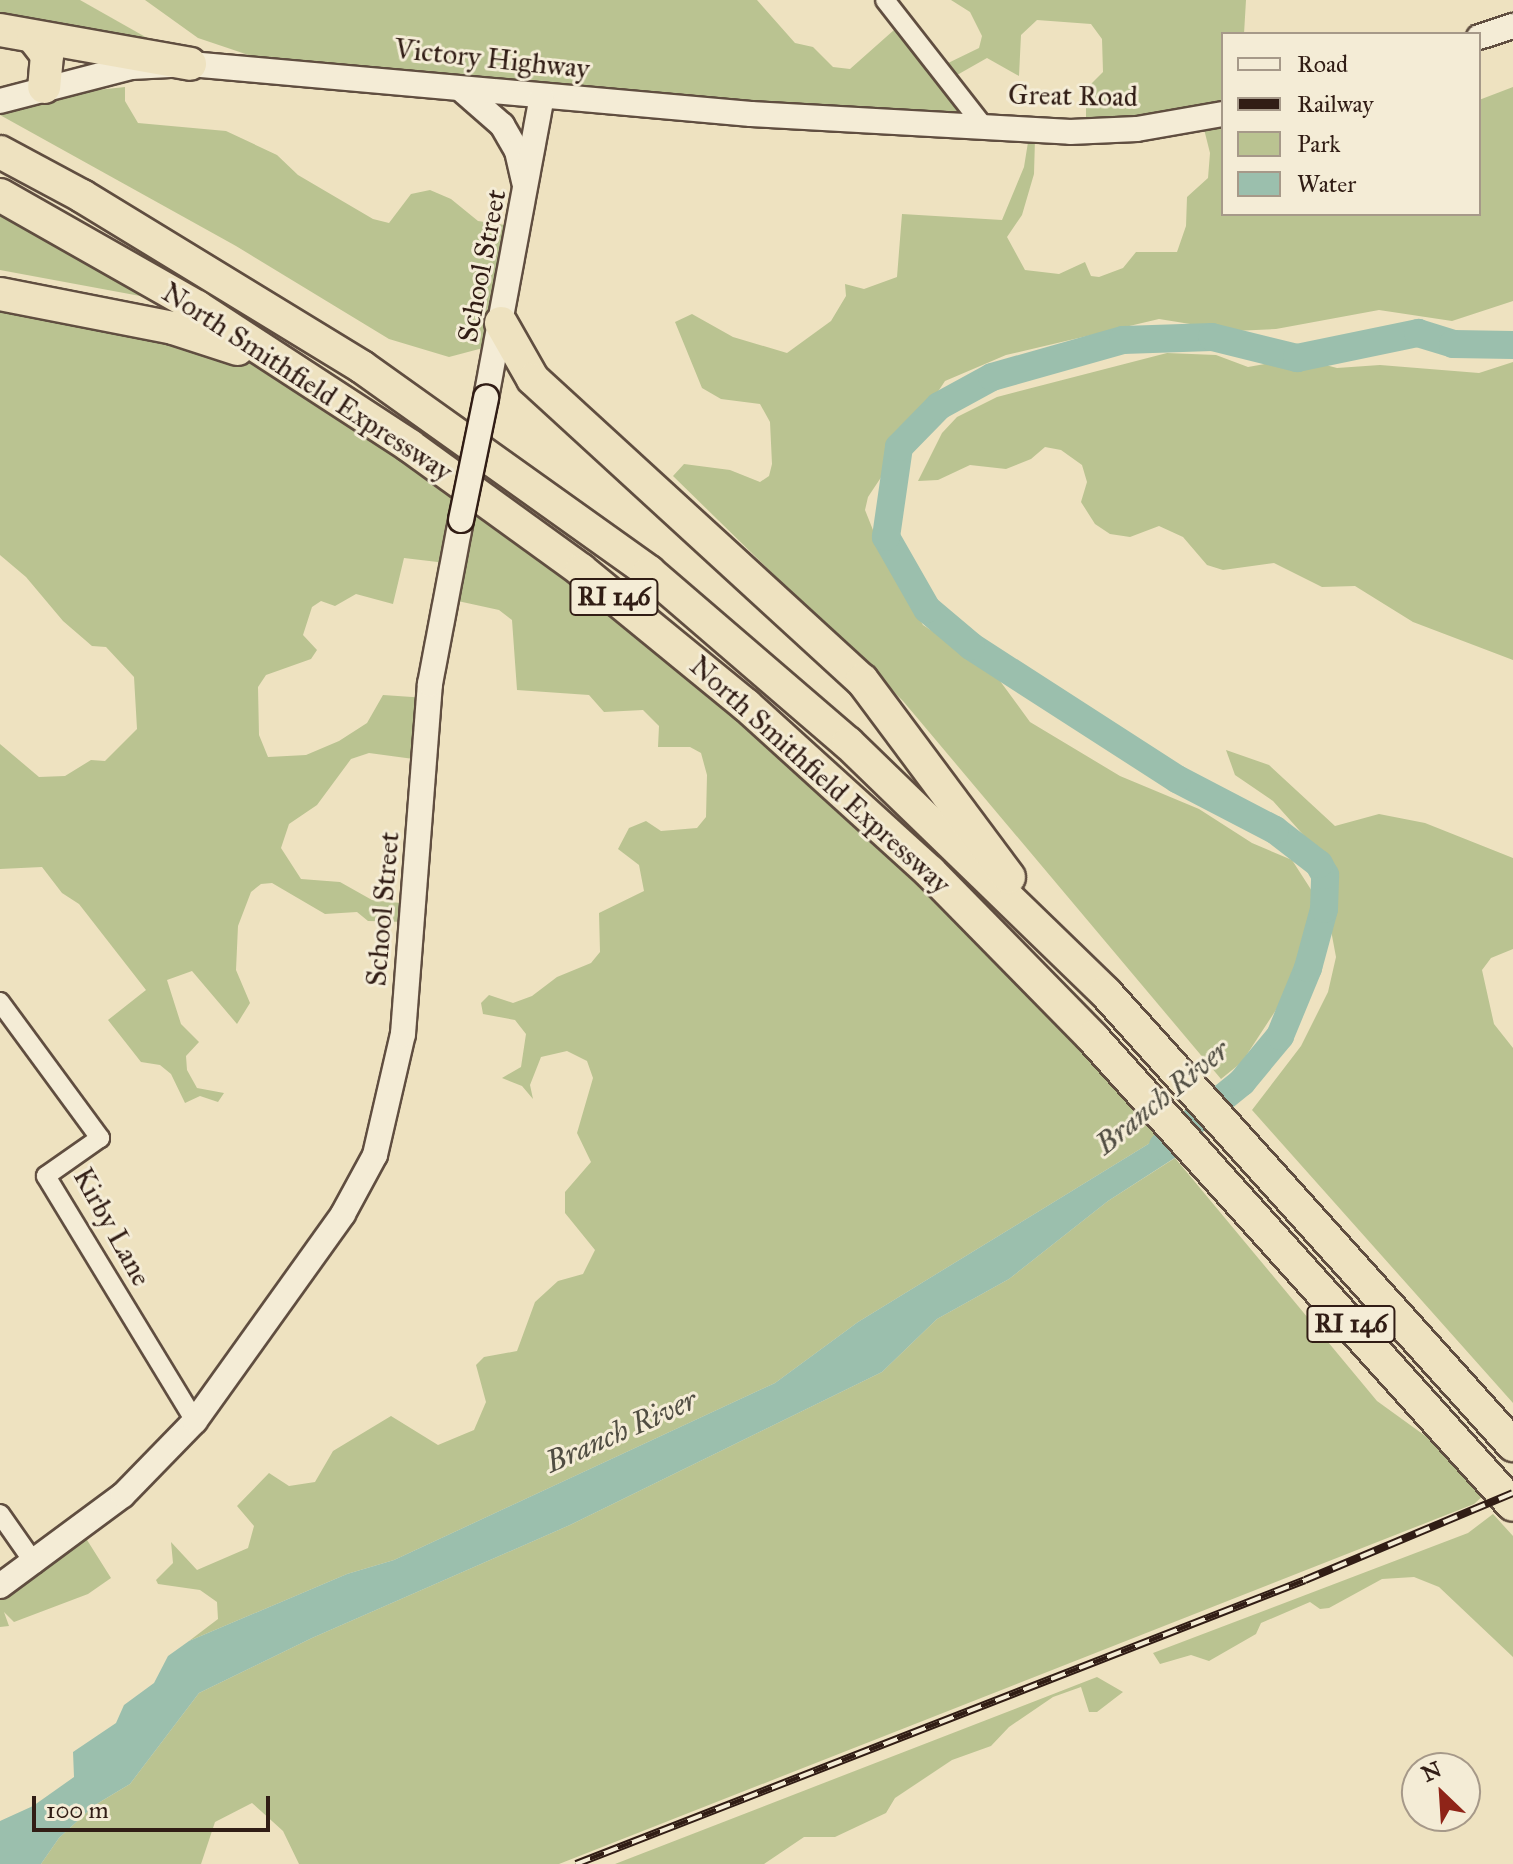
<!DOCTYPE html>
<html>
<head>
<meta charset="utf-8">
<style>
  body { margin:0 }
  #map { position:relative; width:1513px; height:1864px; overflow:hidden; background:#eee2c0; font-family:"IM FELL Great Primer",serif }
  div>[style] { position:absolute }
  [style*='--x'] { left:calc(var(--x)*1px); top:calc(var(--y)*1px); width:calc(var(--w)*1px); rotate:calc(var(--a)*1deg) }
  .green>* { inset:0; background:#bac391 }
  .water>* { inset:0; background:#9bbfad }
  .river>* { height:28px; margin:-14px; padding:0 14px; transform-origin:14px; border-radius:14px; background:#9bbfad }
  .roads { filter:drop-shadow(2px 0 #604e40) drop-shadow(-2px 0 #604e40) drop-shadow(0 2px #604e40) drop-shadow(0 -2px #604e40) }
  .street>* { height:18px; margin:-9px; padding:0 9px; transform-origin:9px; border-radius:9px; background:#f4ecd6 }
  .secondary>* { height:24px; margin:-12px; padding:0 12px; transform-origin:12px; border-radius:12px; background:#f4ecd6 }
  .highway>* { height:32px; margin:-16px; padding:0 16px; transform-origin:16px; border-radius:16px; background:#eee2c0 }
  .rail>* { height:8px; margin-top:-4px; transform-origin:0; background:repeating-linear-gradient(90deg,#f4ecd6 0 15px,#311d15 0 30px); box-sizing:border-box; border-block:2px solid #311d15 }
  .bridges { filter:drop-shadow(2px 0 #311d15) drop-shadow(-2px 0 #311d15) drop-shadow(0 2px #311d15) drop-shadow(0 -2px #311d15) }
  .secondary-bridge>* { height:24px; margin:-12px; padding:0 12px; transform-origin:12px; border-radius:12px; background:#f4ecd6 }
  span { translate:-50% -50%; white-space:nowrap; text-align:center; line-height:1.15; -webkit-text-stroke:6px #f4ecd6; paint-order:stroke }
  .shield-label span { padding:2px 6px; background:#f4ecd6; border:2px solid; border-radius:6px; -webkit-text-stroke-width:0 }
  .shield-label { font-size:26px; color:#311d15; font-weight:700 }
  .street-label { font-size:28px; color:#311d15 }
  .water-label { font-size:30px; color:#514e43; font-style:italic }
  .legend { position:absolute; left:1221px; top:32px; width:260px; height:184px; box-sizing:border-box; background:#f4ecd6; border:2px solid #a69989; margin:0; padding:10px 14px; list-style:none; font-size:24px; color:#311d15 }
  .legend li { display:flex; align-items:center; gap:16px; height:40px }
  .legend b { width:40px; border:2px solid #a69989 }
  .north { position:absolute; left:1401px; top:1752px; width:80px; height:80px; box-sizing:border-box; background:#f4ecd6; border:2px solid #a69989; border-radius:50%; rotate:335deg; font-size:22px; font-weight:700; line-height:32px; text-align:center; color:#311d15 }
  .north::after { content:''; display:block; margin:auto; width:28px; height:36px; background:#8f2418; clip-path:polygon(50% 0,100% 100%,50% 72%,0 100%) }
  .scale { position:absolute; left:32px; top:1796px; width:238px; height:36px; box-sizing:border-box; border:4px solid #311d15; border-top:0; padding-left:10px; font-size:24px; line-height:28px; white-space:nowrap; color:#311d15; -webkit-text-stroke:6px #f4ecd6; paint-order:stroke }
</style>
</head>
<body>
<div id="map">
  <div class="green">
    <i style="clip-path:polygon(0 0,80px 0,149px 39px,87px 32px,0 12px)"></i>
    <i style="clip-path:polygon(145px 0,757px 0,795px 43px,813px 47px,833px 67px,850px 69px,903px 22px,944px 65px,979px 48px,982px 36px,970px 12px,951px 0,1246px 0,1244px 34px,1223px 34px,1223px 214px,1479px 214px,1479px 100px,1513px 87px,1513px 301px,1452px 321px,1379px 310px,1276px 329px,1234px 331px,1159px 319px,1006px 355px,945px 381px,868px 497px,865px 510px,881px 550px,923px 625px,992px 670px,1030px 722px,1120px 776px,1199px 809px,1252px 843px,1292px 860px,1319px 902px,1318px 918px,1289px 990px,1242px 1062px,1221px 1079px,903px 701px,673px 476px,684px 464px,730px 470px,760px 482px,769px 476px,772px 464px,770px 422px,760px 404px,721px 399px,702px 388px,675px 322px,692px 314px,733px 337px,787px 353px,831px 321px,846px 296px,845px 284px,864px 289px,897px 277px,902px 214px,1002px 220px,1024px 167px,1029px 136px,1035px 139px,1034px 174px,1022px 215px,1007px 237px,1025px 270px,1059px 274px,1085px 262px,1091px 276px,1099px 277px,1123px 268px,1136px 252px,1177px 252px,1186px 226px,1187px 197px,1208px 178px,1210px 153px,1203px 125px,1086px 133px,1086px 89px,1103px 72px,1102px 39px,1091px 24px,1037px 20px,1021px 35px,1019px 76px,987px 58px,950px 79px,976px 119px,299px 72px,198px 38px)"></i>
    <i style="clip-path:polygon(125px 87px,125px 101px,138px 123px,226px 131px,277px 155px,298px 175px,373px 219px,389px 223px,411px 194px,430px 190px,451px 199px,478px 221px,519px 227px,483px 348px,449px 357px,389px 339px,236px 246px,0 115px,69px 93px)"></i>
    <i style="clip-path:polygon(0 200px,151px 298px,0 270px)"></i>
    <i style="clip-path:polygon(0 301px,250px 356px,598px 594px,872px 839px,1082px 1042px,1163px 1135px,858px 1322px,775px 1383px,394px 1560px,347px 1574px,189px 1641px,218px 1619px,217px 1602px,200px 1590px,158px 1584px,156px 1580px,173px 1563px,171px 1542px,197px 1570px,248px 1548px,254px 1526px,237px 1506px,269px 1473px,289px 1486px,315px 1482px,333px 1451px,391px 1416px,438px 1445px,474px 1430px,486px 1402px,476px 1365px,484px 1357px,517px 1351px,535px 1302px,558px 1281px,583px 1274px,595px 1250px,565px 1213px,565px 1192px,591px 1162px,577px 1133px,593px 1078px,587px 1061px,567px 1051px,541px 1057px,530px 1085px,533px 1099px,522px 1086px,502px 1078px,521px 1067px,526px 1034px,515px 1020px,483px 1014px,481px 1003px,489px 995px,513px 1003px,532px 996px,557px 977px,591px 963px,600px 952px,599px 913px,644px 891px,639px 865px,618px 849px,629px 828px,646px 821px,661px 831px,697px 828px,706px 817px,707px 775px,701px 753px,690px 747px,658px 747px,659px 726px,643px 710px,604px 712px,589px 695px,517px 690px,512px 620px,499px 610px,444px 598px,446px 563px,404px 558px,393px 604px,356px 594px,335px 606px,321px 601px,312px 607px,303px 635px,317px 650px,311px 659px,266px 675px,258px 687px,259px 735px,268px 757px,306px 755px,339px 741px,367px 723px,383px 695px,427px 698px,421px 760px,369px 753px,351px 759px,317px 805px,289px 824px,281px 848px,301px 879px,340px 882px,372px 900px,410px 904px,408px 922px,368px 921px,357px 912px,325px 914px,272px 883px,261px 884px,251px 892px,238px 926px,236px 970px,250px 1003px,237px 1024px,192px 971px,167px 980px,181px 1024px,199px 1042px,186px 1056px,187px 1070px,197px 1088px,224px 1093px,218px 1102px,200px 1096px,185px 1103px,171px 1074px,160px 1065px,141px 1062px,108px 1020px,146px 990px,79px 904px,62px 893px,42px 867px,0 869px,0 744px,39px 777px,65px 776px,91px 760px,105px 761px,137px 729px,134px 677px,106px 647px,92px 646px,63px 621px,26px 577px,0 555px)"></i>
    <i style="clip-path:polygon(1167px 353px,1216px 355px,1248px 367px,1299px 358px,1337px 368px,1380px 365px,1479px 373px,1513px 362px,1513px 660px,1413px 622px,1355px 586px,1322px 587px,1274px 563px,1223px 570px,1207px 565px,1183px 537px,1159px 526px,1130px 537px,1110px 534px,1095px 524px,1081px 502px,1087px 482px,1082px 465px,1061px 450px,1045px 447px,1031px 459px,1006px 469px,970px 465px,938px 480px,918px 481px,942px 433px,957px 417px,997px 397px)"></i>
    <i style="clip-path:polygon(1226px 750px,1269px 765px,1335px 826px,1379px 814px,1425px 823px,1513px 858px,1513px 949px,1491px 958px,1482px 970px,1494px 1024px,1513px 1048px,1513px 1403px,1252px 1110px,1301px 1046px,1328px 992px,1336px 957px,1327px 909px,1333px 868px,1273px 801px,1235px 775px)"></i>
    <i style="clip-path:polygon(1175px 1158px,1377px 1401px,1460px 1461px,1485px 1494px,1474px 1504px,559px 1864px,299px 1864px,283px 1831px,252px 1803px,215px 1822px,201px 1864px,41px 1864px,59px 1838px,95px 1805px,130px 1784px,199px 1693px,312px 1638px,570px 1525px,882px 1372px,937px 1319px,1009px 1279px,1108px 1201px)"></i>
    <i style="clip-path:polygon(1493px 1514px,1513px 1536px,1513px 1657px,1439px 1587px,1414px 1577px,1382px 1579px,1329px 1608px,1320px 1609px,1310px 1602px,1261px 1623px,1256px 1634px,1209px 1661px,1191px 1655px,1160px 1664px,1153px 1653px,1468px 1533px)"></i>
    <i style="clip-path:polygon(82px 1532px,111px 1578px,88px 1594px,14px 1622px,4px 1612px,9px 1626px,0 1627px,0 1592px)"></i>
    <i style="clip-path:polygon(1097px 1677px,1123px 1692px,1097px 1712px,1089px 1712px,1081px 1687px,1053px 1697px,1009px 1727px,991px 1746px,952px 1760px,895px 1798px,886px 1813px,835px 1837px,804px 1837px,764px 1864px,615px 1864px)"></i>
  </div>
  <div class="water">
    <i style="clip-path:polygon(1163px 1135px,1190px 1148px,1108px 1201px,1009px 1279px,937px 1319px,882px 1372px,570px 1525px,312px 1638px,199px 1693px,130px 1784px,95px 1805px,59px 1838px,41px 1864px,0 1864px,0 1821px,33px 1806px,74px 1777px,73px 1752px,116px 1723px,124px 1705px,154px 1683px,168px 1656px,189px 1641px,347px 1574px,394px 1560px,775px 1383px,858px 1322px)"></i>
  </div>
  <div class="river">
    <i style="--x:1163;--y:1146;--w:102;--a:-39"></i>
    <i style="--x:1242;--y:1082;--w:60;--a:-50.4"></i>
    <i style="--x:1280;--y:1036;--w:74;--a:-67.6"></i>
    <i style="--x:1308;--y:968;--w:61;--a:-74.8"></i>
    <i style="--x:1324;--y:909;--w:34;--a:-88"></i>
    <i style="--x:1325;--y:875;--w:13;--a:-119"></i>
    <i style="--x:1319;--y:864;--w:56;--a:-142.3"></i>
    <i style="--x:1275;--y:830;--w:110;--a:-152.5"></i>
    <i style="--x:1177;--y:779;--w:245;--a:-147.2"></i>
    <i style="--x:971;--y:646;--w:57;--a:-139.9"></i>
    <i style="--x:927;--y:609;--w:83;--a:-119.7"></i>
    <i style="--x:886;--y:537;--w:91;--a:-81.8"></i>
    <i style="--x:899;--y:447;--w:57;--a:-45.7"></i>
    <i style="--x:939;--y:406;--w:60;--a:-28.7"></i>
    <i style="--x:992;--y:377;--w:136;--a:-15.8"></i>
    <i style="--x:1123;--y:340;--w:89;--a:-1.9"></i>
    <i style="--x:1212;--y:337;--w:88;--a:13.9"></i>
    <i style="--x:1297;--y:358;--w:124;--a:-11.7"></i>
    <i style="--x:1418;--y:333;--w:37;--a:17"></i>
    <i style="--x:1453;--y:344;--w:60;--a:1"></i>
  </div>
  <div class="roads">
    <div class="street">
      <i style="--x:885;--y:0;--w:157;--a:52"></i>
      <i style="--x:0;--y:1002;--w:169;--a:53.7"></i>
      <i style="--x:100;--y:1138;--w:66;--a:144.9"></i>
      <i style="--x:46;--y:1176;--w:287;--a:58.7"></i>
      <i style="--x:0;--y:1514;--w:61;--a:55"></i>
    </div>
    <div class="secondary">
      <i style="--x:1479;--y:37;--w:36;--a:-18"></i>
      <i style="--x:463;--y:91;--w:52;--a:41.1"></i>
      <i style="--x:502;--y:125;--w:30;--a:60"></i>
      <i style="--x:517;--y:151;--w:32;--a:77"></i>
      <i style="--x:0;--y:101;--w:135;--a:-14.5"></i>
      <i style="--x:131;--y:67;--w:59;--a:-2.9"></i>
      <i style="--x:190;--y:64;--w:563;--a:5.09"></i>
      <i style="--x:751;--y:114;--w:320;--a:3.2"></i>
      <i style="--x:1070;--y:132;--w:67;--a:-2.6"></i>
      <i style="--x:1137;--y:129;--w:87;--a:-9.9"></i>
      <i style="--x:486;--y:398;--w:306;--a:-79.5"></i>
      <i style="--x:0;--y:1586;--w:153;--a:-36.5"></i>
      <i style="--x:123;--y:1495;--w:103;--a:-45.8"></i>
      <i style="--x:195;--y:1421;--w:254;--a:-54.4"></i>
      <i style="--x:343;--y:1214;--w:67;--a:-61.5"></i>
      <i style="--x:375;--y:1155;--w:124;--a:-77"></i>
      <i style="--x:403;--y:1034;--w:351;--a:-85.6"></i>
      <i style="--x:430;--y:684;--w:167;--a:-79.3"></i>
    </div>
    <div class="highway">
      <i style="--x:0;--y:30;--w:193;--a:10.1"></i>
      <i style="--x:33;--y:37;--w:23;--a:52"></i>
      <i style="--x:47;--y:55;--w:32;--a:95"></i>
      <i style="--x:0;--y:152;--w:93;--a:28.2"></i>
      <i style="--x:82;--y:196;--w:328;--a:31.4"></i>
      <i style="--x:362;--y:367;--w:353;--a:35.5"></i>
      <i style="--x:649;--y:572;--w:262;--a:40.7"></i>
      <i style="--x:848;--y:743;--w:358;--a:44.1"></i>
      <i style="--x:1105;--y:992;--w:610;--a:47.99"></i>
      <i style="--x:0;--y:195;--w:227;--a:29.6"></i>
      <i style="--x:197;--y:307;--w:254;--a:33.1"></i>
      <i style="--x:410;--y:446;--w:211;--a:35.9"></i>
      <i style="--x:581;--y:570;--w:213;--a:39.3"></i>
      <i style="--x:746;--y:705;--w:248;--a:42.2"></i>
      <i style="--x:930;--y:872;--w:231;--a:45.5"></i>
      <i style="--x:1092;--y:1037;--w:629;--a:48.03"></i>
      <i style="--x:0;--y:294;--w:176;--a:11.1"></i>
      <i style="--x:173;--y:328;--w:68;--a:17.9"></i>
      <i style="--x:501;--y:323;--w:64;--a:60.3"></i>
      <i style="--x:533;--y:379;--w:446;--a:42.5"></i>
      <i style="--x:862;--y:680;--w:246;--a:53.3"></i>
    </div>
  </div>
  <div class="rail">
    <i style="--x:576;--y:1864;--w:782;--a:-21.28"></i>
    <i style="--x:1305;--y:1580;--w:225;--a:-22.7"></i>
  </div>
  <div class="bridges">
    <div class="secondary-bridge">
      <i style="--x:461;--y:520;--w:125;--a:-78.4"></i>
    </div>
  </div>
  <div class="shield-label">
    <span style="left:614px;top:597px">RI 146</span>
    <span style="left:1351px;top:1324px">RI 146</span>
  </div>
  <div class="street-label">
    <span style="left:492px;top:59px;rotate:6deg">Victory Highway</span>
    <span style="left:1073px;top:96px;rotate:1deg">Great Road</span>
    <span style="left:482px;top:266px;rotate:-79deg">School Street</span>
    <span style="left:307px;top:382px;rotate:33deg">North Smithfield Expressway</span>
    <span style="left:820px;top:775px;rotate:42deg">North Smithfield Expressway</span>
    <span style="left:383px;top:909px;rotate:-85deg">School Street</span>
    <span style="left:112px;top:1227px;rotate:61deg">Kirby Lane</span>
  </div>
  <div class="water-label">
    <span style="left:1162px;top:1097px;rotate:-39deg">Branch River</span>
    <span style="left:621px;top:1431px;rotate:-24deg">Branch River</span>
  </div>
  <ul class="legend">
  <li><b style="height:10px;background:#f4ecd6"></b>Road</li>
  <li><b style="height:10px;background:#311d15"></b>Railway</li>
  <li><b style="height:22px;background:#bac391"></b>Park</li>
  <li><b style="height:22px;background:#9bbfad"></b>Water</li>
  </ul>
  <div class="north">N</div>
  <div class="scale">100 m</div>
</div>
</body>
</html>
